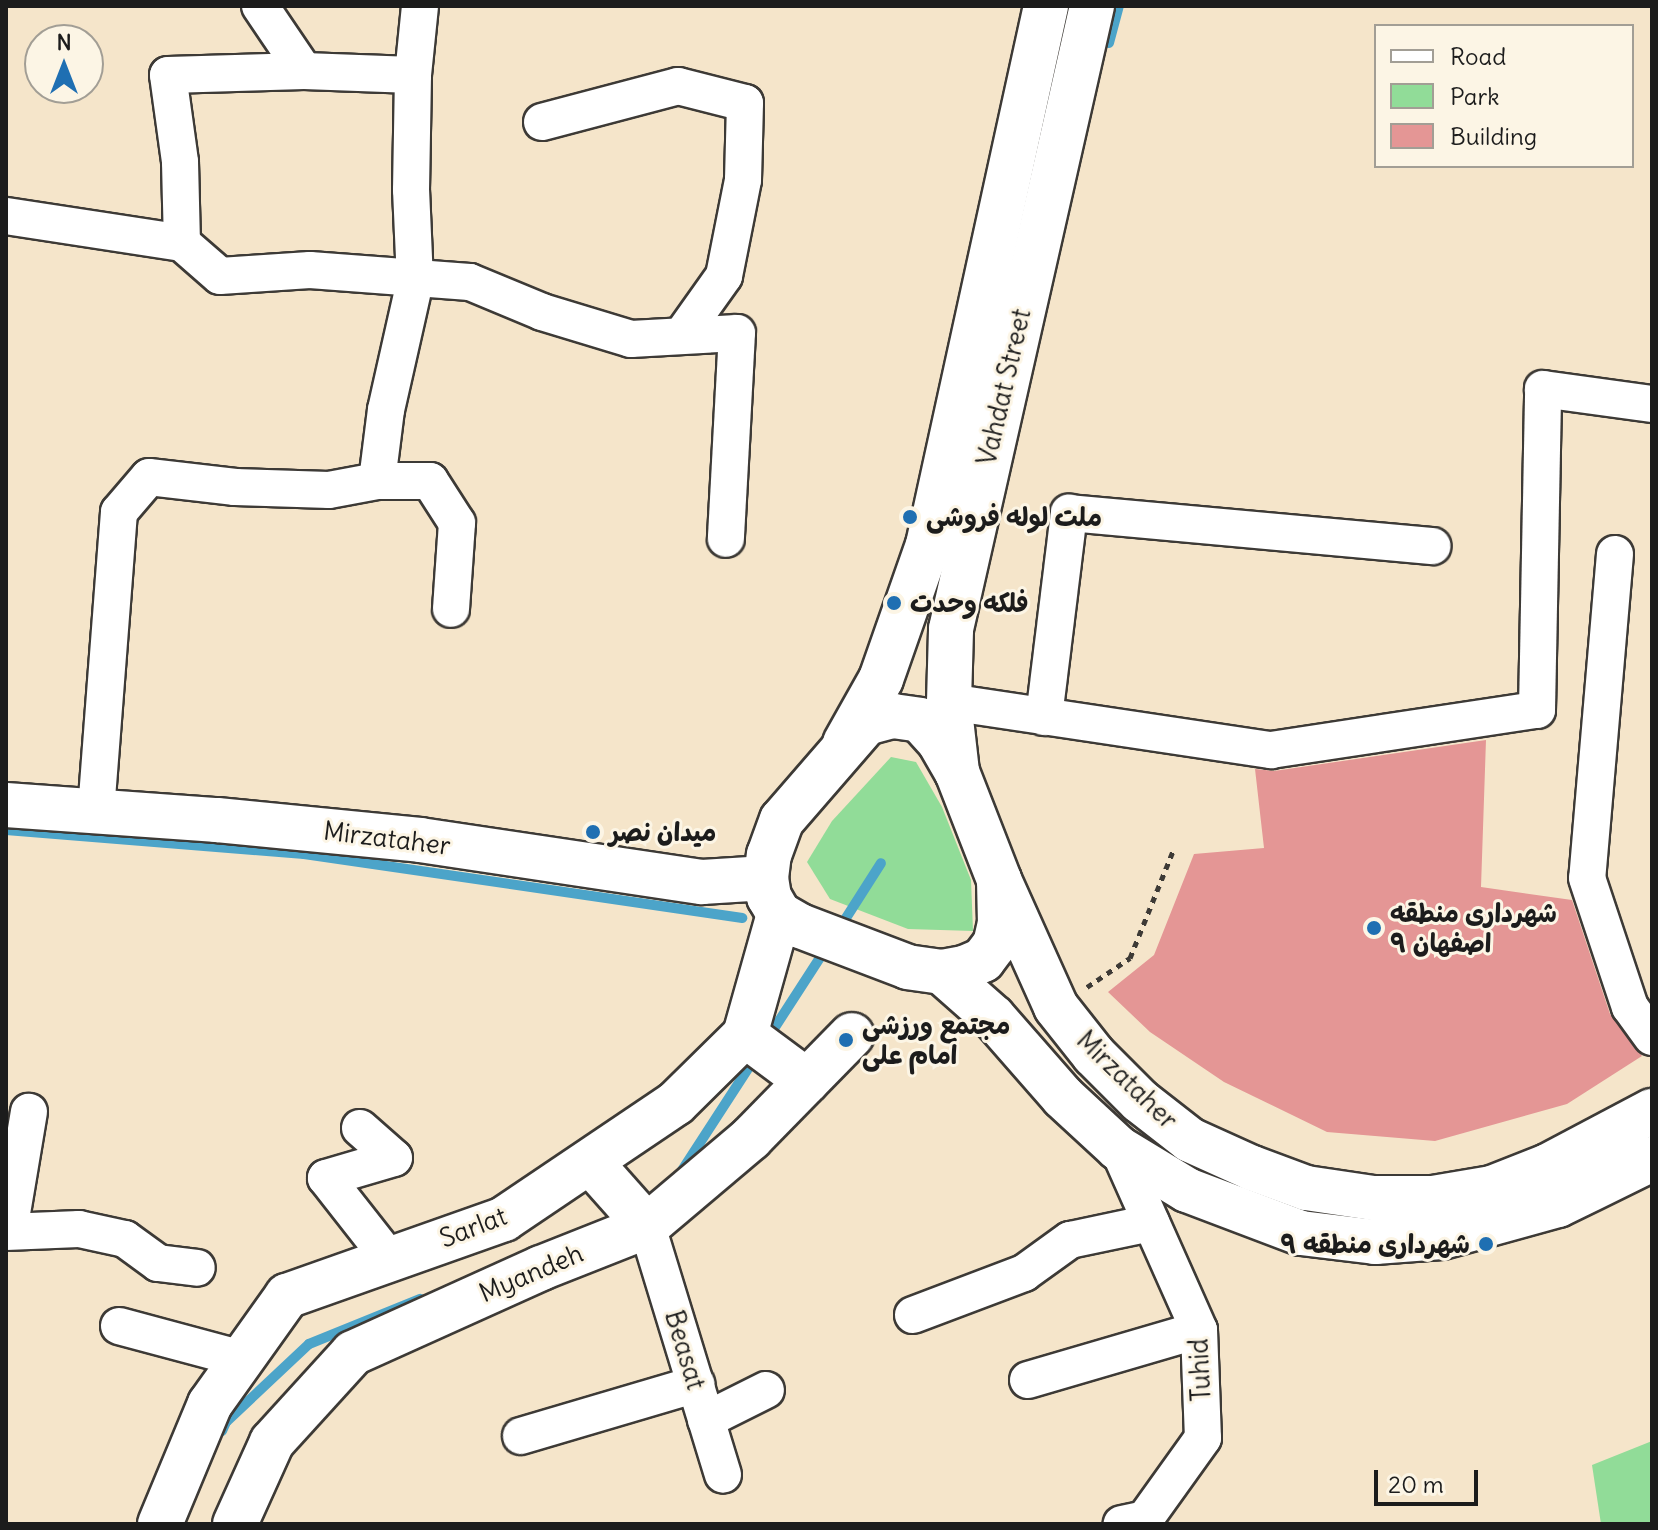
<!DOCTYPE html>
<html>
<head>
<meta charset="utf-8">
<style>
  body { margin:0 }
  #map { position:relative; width:1658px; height:1530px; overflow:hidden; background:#f5e5ca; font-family:Delius,"Playpen Sans Arabic",sans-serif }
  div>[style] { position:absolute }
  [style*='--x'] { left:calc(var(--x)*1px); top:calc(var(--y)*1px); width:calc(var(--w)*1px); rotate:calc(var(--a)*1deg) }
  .green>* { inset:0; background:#91dc98 }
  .stream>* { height:10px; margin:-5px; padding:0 5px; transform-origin:5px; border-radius:5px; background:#4ca4c9 }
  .building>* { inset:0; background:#e49695 }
  .path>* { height:5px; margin-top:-2.5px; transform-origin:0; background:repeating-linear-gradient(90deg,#3d3a36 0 6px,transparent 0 12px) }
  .roads { filter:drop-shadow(2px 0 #3d3a36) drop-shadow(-2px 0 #3d3a36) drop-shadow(0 2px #3d3a36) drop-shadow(0 -2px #3d3a36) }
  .minor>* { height:36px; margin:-18px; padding:0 18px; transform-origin:18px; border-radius:18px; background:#fff }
  .tertiary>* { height:44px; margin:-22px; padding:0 22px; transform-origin:22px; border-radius:22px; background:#fff }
  .secondary>* { height:44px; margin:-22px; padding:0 22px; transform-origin:22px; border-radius:22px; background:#fff }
  .dots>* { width:22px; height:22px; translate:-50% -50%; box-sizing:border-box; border:4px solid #fcf5e5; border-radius:50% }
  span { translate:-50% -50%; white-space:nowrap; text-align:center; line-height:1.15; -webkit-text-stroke:6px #fcf5e5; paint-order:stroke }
  .street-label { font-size:26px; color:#1c1c1c }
  .poi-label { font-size:26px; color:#1c1c1c; font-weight:700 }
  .left { translate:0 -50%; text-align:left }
  .right { translate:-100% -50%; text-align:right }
  .frame { position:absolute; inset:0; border:8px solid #1c1c1c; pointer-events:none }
  .legend { position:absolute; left:1374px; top:24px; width:260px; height:144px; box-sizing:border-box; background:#fcf5e5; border:2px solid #a29e95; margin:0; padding:10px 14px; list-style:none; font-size:24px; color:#1c1c1c }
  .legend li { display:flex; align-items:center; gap:16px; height:40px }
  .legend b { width:40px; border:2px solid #a29e95 }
  .north { position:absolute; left:24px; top:24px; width:80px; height:80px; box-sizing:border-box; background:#fcf5e5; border:2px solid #a29e95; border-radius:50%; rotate:0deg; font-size:22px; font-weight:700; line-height:32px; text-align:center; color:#1c1c1c }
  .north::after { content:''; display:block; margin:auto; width:28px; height:36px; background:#1f6fb2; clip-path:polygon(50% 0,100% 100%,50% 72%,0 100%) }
  .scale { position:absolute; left:1374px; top:1470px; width:104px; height:36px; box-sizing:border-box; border:4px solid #1c1c1c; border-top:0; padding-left:10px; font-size:24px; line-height:28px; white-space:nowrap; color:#1c1c1c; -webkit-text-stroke:6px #fcf5e5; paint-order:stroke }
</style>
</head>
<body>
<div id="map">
  <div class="green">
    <i style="clip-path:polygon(891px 757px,916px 762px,942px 807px,971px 880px,973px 931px,908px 929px,830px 899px,807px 862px,832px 821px)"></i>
    <i style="clip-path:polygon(1652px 1441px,1652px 1524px,1601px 1524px,1592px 1465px)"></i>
  </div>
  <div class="stream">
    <i style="--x:1109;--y:43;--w:38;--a:-75"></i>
    <i style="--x:6;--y:830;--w:299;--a:4.6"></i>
    <i style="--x:304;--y:854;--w:443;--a:8.3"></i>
    <i style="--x:839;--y:929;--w:78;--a:-57.5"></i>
    <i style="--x:768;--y:1038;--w:98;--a:-57.1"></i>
    <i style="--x:679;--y:1175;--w:143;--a:-57"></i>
    <i style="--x:222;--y:1431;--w:10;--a:-66"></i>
    <i style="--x:226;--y:1422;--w:114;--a:-43.2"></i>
    <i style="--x:309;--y:1344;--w:120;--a:-22.1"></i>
  </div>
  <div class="building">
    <i style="clip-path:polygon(1486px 740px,1481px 887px,1572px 900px,1610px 1014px,1642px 1056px,1567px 1104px,1435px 1141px,1327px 1132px,1224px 1082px,1150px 1032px,1108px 992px,1154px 955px,1194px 854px,1264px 848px,1255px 769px,1274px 771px)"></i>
  </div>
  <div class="path">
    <i style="--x:1087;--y:987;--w:52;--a:-34"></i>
    <i style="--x:1130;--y:958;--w:115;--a:-68.1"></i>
  </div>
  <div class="roads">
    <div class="minor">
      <i style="--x:260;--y:6;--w:78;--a:55.9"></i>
      <i style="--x:413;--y:75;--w:109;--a:-177.9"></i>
      <i style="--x:304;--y:71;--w:136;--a:178.3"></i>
      <i style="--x:168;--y:75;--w:88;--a:82.1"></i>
      <i style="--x:180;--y:162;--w:81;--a:88.6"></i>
      <i style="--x:182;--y:243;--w:50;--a:41"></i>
      <i style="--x:220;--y:276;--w:90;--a:-3.8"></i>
      <i style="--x:310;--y:270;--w:160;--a:4.3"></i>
      <i style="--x:470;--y:282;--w:78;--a:22.6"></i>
      <i style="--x:542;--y:312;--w:93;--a:16.9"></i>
      <i style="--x:631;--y:339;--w:106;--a:-3.2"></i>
      <i style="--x:737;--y:333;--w:206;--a:93.1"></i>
      <i style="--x:542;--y:122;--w:141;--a:-14.8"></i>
      <i style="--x:678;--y:86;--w:69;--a:14.2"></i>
      <i style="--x:745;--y:103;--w:77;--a:91.5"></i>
      <i style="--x:743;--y:180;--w:98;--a:101.2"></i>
      <i style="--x:724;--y:276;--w:72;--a:125.4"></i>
      <i style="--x:6;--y:216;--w:178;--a:8.7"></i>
      <i style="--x:377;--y:481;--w:72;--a:-82.8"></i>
      <i style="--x:386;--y:410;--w:132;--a:-77.3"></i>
      <i style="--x:415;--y:281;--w:91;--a:-92.5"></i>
      <i style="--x:411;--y:190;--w:115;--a:-89"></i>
      <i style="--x:413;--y:75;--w:69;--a:-84.2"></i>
      <i style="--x:1615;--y:554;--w:325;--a:94.9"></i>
      <i style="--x:1587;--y:878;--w:136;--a:71.6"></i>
      <i style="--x:1630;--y:1007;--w:37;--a:54"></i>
      <i style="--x:949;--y:702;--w:326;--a:8.5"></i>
      <i style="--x:1271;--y:750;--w:269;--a:-8.6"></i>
      <i style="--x:1537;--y:710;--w:321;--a:-88.9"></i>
      <i style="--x:1543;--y:389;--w:110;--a:7.8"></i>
      <i style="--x:1044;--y:717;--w:206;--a:-83"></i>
      <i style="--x:1069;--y:513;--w:365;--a:5.2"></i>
      <i style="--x:96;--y:811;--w:300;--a:-85.6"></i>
      <i style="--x:119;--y:512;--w:46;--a:-49.4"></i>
      <i style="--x:149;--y:477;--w:87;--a:6.6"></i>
      <i style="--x:235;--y:487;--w:94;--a:1.8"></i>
      <i style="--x:329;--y:490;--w:49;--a:-10.6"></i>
      <i style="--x:377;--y:481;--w:53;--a:0"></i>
      <i style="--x:430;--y:481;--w:50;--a:57.3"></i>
      <i style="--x:457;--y:523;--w:86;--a:94"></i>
      <i style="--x:360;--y:1128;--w:45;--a:41.4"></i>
      <i style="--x:394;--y:1158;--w:71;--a:163.6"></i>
      <i style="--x:326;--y:1178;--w:100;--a:51.9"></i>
      <i style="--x:1118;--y:1148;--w:199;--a:66"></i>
      <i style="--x:1199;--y:1330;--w:108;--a:87.9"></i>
      <i style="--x:1203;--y:1438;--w:100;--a:125.6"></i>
      <i style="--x:1145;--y:1519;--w:24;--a:168"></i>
      <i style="--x:647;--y:1226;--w:260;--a:73"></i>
      <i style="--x:9;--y:1231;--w:121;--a:-80.5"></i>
      <i style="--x:6;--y:1232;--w:73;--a:-2.4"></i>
      <i style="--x:79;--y:1229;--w:47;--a:12.3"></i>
      <i style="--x:125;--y:1239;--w:41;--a:36"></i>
      <i style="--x:158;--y:1263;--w:39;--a:7"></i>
      <i style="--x:913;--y:1315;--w:119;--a:-20.7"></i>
      <i style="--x:1024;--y:1273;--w:57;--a:-35.7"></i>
      <i style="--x:1070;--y:1240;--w:83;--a:-11.9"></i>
      <i style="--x:119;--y:1326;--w:127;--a:15"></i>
      <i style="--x:1028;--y:1380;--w:178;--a:-16.3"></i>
      <i style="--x:706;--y:1420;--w:67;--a:-26.6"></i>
      <i style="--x:521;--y:1436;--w:183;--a:-16.5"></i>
    </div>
    <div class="tertiary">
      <i style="--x:745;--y:1035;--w:77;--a:36.6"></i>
      <i style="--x:591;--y:1163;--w:84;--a:48.4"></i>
      <i style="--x:160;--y:1524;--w:130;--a:-67.4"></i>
      <i style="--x:210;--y:1404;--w:133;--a:-54.5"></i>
      <i style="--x:287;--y:1296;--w:230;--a:-19.5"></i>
      <i style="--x:504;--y:1219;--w:207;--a:-34"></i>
      <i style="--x:676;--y:1103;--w:97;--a:-44.6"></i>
      <i style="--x:745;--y:1035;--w:126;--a:-74.3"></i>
      <i style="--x:235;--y:1524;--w:90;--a:-65.7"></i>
      <i style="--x:272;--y:1442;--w:120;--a:-47.7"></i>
      <i style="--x:353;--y:1353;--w:206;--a:-24.3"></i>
      <i style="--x:541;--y:1268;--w:114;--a:-21.6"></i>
      <i style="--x:647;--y:1226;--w:136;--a:-40.2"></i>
      <i style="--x:751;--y:1138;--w:144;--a:-45.6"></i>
    </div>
    <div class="secondary">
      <i style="--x:893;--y:716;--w:27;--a:8"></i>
      <i style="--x:920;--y:720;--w:28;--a:48"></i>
      <i style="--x:939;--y:741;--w:36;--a:60"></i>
      <i style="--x:957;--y:772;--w:116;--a:68.7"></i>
      <i style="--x:999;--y:880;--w:43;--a:88.7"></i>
      <i style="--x:1000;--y:923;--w:22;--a:103"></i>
      <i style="--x:995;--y:944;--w:20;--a:127"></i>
      <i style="--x:983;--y:960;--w:21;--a:157"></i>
      <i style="--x:964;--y:968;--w:22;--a:170"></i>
      <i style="--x:942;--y:972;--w:34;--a:-172"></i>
      <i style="--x:908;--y:967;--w:116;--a:-159.2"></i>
      <i style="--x:800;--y:926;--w:24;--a:-150"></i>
      <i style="--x:779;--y:914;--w:20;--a:-120"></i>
      <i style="--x:769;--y:897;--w:19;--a:-99"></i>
      <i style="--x:766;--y:878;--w:23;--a:-83"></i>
      <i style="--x:769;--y:855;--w:37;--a:-70"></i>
      <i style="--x:782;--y:820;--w:128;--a:-49.1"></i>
      <i style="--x:866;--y:723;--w:28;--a:-15"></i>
      <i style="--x:845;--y:743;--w:73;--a:-60.6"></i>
      <i style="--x:881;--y:679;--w:142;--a:-70.7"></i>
      <i style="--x:928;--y:545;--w:552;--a:-77.65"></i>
      <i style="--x:957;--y:772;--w:70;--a:-96.5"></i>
      <i style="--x:949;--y:702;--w:73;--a:-88.4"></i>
      <i style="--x:951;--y:629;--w:639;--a:-77.25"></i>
      <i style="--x:6;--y:805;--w:212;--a:4.1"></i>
      <i style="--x:217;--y:820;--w:204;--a:5.6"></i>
      <i style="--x:420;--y:840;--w:285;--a:8.5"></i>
      <i style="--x:702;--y:882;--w:64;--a:-3.6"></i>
      <i style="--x:999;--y:880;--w:139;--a:65.8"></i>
      <i style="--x:1056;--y:1007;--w:61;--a:51.6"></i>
      <i style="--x:1094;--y:1055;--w:65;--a:45"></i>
      <i style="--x:1140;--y:1101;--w:63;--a:38"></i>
      <i style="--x:1190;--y:1140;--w:68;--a:24.3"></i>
      <i style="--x:1252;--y:1168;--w:58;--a:20.3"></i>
      <i style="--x:1306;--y:1188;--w:68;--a:8.5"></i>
      <i style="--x:1373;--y:1198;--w:60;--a:0"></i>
      <i style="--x:1433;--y:1198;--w:60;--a:-9.6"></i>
      <i style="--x:1492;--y:1188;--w:60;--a:-21.4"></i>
      <i style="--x:1548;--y:1166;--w:118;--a:-27.9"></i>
      <i style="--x:942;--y:972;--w:68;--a:41.4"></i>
      <i style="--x:993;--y:1017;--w:106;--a:48.8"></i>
      <i style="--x:1063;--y:1097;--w:75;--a:42.8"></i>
      <i style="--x:1118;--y:1148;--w:81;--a:31.3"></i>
      <i style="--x:1187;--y:1190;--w:122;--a:20.7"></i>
      <i style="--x:1301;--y:1233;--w:75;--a:6.9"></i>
      <i style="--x:1375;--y:1242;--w:67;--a:-4.3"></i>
      <i style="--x:1442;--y:1237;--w:120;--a:-15.4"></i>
      <i style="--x:1558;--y:1205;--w:105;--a:-26.1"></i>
    </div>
  </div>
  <div class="dots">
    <i style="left:910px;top:517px;background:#1f6fb2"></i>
    <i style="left:894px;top:603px;background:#1f6fb2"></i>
    <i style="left:593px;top:832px;background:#1f6fb2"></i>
    <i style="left:1374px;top:928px;background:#1f6fb2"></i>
    <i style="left:846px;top:1040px;background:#1f6fb2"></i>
    <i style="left:1486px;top:1244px;background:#1f6fb2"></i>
  </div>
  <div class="street-label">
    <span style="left:1004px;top:387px;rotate:-77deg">Vahdat Street</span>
    <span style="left:387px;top:838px;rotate:7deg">Mirzataher</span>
    <span style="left:1127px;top:1080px;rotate:44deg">Mirzataher</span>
    <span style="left:473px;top:1227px;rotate:-21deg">Sarlat</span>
    <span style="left:531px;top:1273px;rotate:-23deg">Myandeh</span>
    <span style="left:685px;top:1350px;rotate:73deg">Beasat</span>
    <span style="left:1200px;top:1370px;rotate:-93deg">Tuhid</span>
  </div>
  <div class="poi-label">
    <span class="left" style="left:926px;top:517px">ملت لوله فروشی</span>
    <span class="left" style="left:910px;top:603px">فلکه وحدت</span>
    <span class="left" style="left:609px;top:832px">میدان نصر</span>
    <span class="left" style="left:1390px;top:928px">شهرداری منطقه<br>۹ اصفهان</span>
    <span class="left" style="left:862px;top:1040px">مجتمع ورزشی<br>امام علی</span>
    <span class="right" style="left:1470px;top:1244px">شهرداری منطقه ۹</span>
  </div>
  <div class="frame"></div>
  <ul class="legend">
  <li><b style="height:10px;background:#fff"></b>Road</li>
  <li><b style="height:22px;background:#91dc98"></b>Park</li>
  <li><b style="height:22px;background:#e49695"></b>Building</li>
  </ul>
  <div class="north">N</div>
  <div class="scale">20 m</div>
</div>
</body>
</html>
